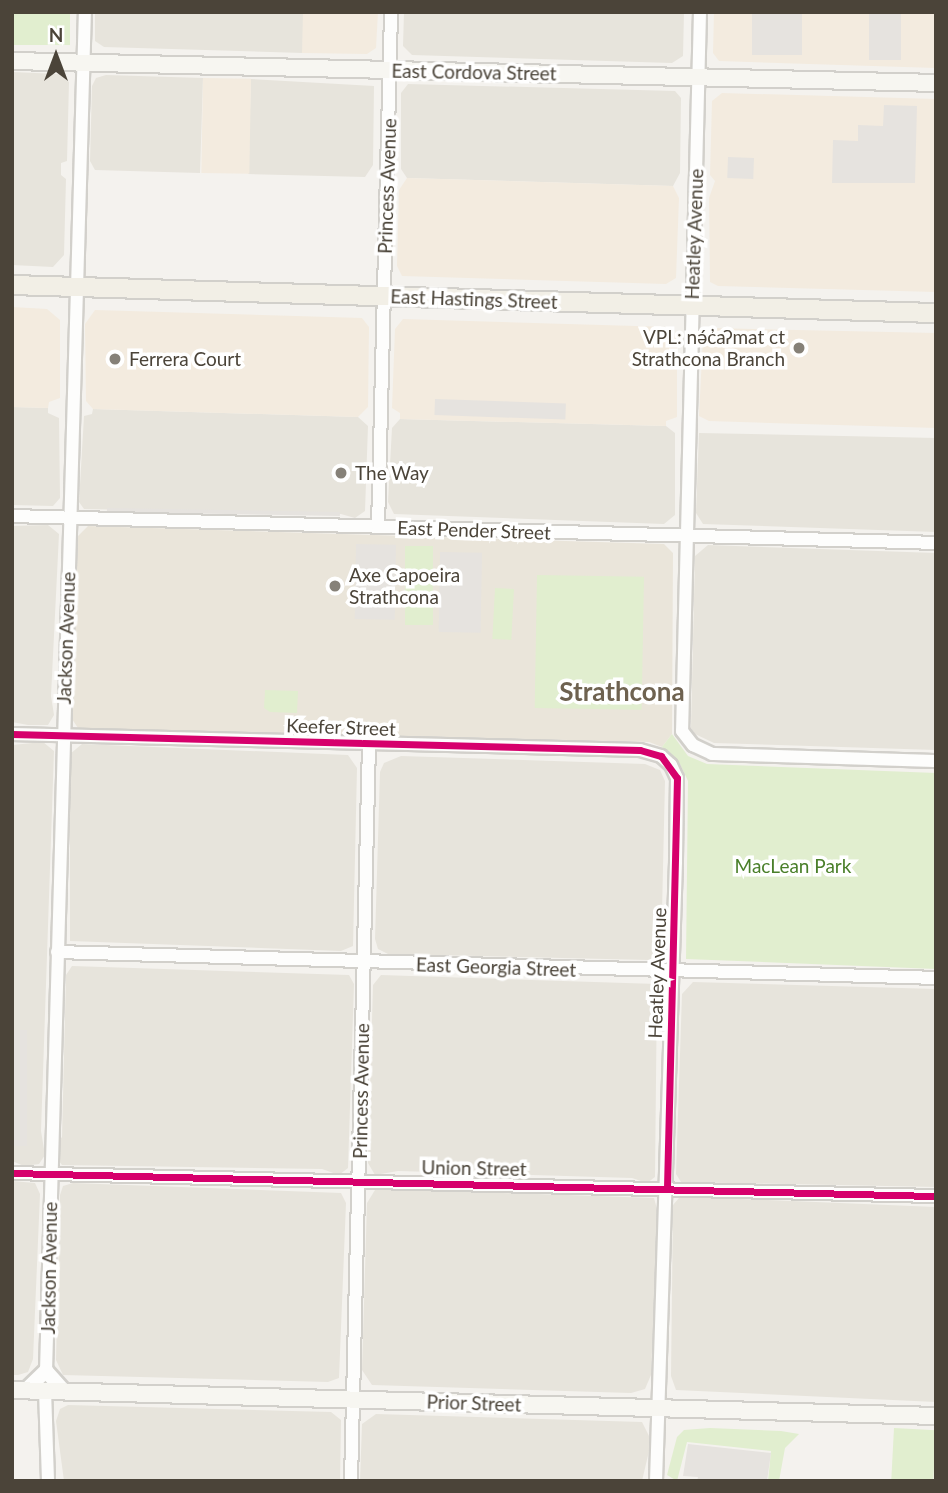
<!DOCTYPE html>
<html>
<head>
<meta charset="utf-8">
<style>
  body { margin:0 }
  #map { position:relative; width:948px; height:1493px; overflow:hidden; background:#f4f2ee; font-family:Lato,sans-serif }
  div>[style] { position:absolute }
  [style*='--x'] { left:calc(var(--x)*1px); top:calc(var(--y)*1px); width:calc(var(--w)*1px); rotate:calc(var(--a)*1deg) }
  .residential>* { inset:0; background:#e7e4dc }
  .commercial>* { inset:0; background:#f3ebdf; transform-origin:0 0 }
  .education>* { inset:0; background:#eae5da }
  .green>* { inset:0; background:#e1eecf; transform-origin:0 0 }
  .parking>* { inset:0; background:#e6e3df; transform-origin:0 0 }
  .roads { filter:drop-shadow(2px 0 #d2d0cb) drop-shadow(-2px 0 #d2d0cb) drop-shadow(0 2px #d2d0cb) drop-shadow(0 -2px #d2d0cb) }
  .minor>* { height:12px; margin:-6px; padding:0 6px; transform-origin:6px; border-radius:6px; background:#fdfdfc }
  .tertiary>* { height:14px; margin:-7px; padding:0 7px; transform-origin:7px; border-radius:7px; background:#fdfdfc }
  .secondary>* { height:16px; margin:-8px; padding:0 8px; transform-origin:8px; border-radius:8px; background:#f7f6f1 }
  .primary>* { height:18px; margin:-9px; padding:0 9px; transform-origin:9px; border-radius:9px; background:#f2efe6 }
  .cycleway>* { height:7px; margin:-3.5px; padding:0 3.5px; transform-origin:3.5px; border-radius:3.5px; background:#d6006c }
  .dots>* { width:19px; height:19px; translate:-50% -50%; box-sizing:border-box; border:4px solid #fff; border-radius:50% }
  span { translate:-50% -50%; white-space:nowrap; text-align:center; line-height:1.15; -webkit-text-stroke:7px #fff; paint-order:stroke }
  .street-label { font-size:19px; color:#4b4439 }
  .poi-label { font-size:19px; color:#4b4439 }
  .right { translate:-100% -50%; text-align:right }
  .left { translate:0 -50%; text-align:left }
  .park-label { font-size:19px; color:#4a7f2a }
  .district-label { font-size:26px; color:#6e6250; font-weight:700 }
  .frame { position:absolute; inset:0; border:14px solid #4b4439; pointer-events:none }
  .north { position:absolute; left:21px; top:21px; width:70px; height:70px; -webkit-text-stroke:5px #fff; paint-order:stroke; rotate:0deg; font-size:19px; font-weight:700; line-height:28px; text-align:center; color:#4b4439 }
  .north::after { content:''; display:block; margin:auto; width:24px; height:32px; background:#4b4439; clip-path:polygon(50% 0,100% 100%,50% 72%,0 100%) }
</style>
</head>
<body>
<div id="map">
  <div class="residential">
    <i style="clip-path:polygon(95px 12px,304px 12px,303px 53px,104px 47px,95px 41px)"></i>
    <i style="clip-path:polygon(404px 12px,684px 12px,683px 56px,672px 63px,412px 55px,403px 46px)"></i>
    <i style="clip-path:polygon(12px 72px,59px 74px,69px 82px,67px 161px,61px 163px,61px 175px,66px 179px,64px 255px,53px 267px,12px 265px)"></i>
    <i style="clip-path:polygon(106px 75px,203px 78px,200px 173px,95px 170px,90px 161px,92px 86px,96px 78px)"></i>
    <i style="clip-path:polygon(251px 79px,374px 86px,373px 165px,365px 177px,248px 174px)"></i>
    <i style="clip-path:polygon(408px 84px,675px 91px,681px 98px,680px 173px,673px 186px,407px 178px,401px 169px,401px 93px)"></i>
    <i style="clip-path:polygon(12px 407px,48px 408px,48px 413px,59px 418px,60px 498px,53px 506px,12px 505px)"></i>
    <i style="clip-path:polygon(93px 409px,358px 417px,368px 426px,365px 511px,355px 518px,341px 514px,84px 509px,79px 502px,84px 416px,92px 414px)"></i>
    <i style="clip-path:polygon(400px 419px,666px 426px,675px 433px,675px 515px,664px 524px,394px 514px,388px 502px,392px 428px)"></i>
    <i style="clip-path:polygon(699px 433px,936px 438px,936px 532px,703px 524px,696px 513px)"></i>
    <i style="clip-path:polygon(48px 525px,59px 534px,51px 696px,54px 715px,48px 725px,28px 725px,12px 722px,12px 526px)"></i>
    <i style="clip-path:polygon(708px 545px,936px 553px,936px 750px,714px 743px,695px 734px,691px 728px,695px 556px)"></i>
    <i style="clip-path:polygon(43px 742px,54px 751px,41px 1131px,45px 1155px,39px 1164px,24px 1166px,12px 1161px,12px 745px)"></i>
    <i style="clip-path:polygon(82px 744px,348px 755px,357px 768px,353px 946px,341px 951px,70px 941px,70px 754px)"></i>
    <i style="clip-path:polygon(401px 756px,645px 764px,660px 770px,665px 781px,661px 955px,650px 960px,388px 954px,378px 949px,375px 939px,380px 772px,384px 763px)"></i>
    <i style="clip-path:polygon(72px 966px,349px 975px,354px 984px,348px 1168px,339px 1175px,322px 1169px,62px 1165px,56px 1157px,57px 1143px,62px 1137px,66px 975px)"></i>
    <i style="clip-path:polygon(381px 975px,657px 984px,655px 1177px,647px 1183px,632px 1178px,398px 1171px,375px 1175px,368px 1163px,373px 985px)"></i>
    <i style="clip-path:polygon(693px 982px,936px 989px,936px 1187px,681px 1182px,676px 1174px,682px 994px)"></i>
    <i style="clip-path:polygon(12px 1181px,35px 1183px,40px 1194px,33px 1359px,28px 1372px,18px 1375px,12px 1375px)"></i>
    <i style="clip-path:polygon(73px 1183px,341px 1193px,346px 1203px,339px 1378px,328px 1382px,63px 1375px,56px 1360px,60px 1195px,63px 1186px)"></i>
    <i style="clip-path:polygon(388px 1189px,654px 1198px,658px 1213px,651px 1375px,645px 1389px,631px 1393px,372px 1385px,362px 1370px,367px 1203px,375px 1190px)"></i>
    <i style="clip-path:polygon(694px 1197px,936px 1207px,936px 1402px,676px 1390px,671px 1376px,673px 1205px,679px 1198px)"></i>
    <i style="clip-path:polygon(68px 1405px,331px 1412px,341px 1420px,340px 1481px,64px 1481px,56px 1421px,60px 1409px)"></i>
    <i style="clip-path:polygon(376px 1414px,642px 1422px,649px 1436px,649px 1451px,642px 1481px,360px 1481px,362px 1424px)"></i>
  </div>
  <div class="commercial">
    <i style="clip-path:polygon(303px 12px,378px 12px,376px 48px,367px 54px,302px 53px)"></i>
    <i style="clip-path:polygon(714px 12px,936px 12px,936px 68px,719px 61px,713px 53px)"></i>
    <i style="left:203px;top:78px;width:48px;height:95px;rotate:1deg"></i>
    <i style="clip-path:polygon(722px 93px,936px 99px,936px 292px,718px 286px,710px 282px,709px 198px,715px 181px,710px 175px,712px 101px)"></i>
    <i style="clip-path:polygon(407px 178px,673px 186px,679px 198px,676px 278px,666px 284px,402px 276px,397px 266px,399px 190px)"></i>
    <i style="clip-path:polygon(12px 307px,47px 309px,60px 320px,60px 398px,49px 402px,48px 408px,12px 407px)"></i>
    <i style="clip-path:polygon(95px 310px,362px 318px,369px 327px,368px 407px,358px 417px,93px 409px,86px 401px,85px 324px)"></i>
    <i style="clip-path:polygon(403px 319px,670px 327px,677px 340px,677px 417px,666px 421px,666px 426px,400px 419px,400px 413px,392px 408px,395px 329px)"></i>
    <i style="clip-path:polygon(711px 328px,936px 333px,936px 428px,709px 421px,699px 416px,703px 337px)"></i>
  </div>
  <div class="education">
    <i style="clip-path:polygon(88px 526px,664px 544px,673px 553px,672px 734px,662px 747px,649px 742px,78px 728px,72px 719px,78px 536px)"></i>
  </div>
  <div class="green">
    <i style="left:12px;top:12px;width:58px;height:33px"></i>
    <i style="left:405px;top:546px;width:28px;height:79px"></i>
    <i style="left:537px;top:575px;width:107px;height:133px;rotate:1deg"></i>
    <i style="left:495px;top:588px;width:19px;height:51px;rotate:3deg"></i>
    <i style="clip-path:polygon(265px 690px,298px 691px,297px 713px,270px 712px,264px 708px)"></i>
    <i style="clip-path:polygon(672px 734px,688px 756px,707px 764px,936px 773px,936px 969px,686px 959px,688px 781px,680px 764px,662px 747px)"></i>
    <i style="clip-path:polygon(710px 1428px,781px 1431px,799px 1434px,785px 1448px,779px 1481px,768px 1481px,771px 1451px,687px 1442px,677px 1481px,667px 1475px,677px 1437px,684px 1430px)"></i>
    <i style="left:894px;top:1428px;width:42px;height:53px;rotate:3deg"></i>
  </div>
  <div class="parking">
    <i style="left:752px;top:12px;width:50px;height:43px"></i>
    <i style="left:869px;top:12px;width:32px;height:48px"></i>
    <i style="clip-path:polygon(884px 105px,917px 106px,915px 183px,832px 183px,833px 140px,858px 141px,858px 125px,883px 126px)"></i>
    <i style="left:728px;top:157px;width:26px;height:21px;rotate:2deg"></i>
    <i style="left:435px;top:399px;width:131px;height:16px;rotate:2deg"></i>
    <i style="left:107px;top:508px;width:233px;height:4px;rotate:1deg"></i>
    <i style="left:356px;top:544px;width:40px;height:75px;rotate:1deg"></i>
    <i style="left:440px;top:552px;width:42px;height:80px;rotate:1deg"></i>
    <i style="left:12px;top:1030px;width:15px;height:116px"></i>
    <i style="clip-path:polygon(688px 1444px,771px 1453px,767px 1481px,697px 1481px,698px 1477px,683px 1476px)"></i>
  </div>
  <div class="roads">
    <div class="minor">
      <i style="--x:700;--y:12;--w:719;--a:91.43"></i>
      <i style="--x:682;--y:731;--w:18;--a:52"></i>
      <i style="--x:693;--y:745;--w:21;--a:25"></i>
      <i style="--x:712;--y:754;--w:224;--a:1.8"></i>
      <i style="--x:12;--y:516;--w:924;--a:1.67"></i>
      <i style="--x:378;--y:527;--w:515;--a:-88.55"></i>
      <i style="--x:12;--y:734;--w:628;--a:1.46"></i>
      <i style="--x:640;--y:750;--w:22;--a:16"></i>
      <i style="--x:661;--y:756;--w:13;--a:42"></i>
      <i style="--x:671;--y:765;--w:14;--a:65"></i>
      <i style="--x:677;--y:778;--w:84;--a:90.7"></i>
      <i style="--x:676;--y:862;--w:619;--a:91.85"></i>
      <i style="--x:57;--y:952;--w:879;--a:1.69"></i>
      <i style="--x:12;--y:1173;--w:924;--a:1.43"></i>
      <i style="--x:46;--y:1371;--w:1360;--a:-88.36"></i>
      <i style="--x:45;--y:1390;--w:91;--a:88.1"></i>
      <i style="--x:351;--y:1481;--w:737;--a:-88.6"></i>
    </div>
    <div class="tertiary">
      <i style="--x:26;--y:1390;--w:28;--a:-44"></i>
      <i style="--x:46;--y:1371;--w:27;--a:48"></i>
    </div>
    <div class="secondary">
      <i style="--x:12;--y:61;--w:924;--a:1.36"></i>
      <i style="--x:12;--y:1390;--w:924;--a:1.61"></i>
    </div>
    <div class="primary">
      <i style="--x:12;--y:285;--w:924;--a:1.74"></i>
    </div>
  </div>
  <div class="cycleway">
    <i style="--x:12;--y:734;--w:628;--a:1.46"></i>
    <i style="--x:640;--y:750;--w:22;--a:16"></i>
    <i style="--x:661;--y:756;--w:27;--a:54"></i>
    <i style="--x:677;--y:778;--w:411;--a:91.4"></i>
    <i style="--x:12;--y:1173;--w:924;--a:1.43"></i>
  </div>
  <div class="dots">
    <i style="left:799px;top:348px;background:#868178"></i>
    <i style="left:115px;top:359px;background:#868178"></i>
    <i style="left:341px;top:473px;background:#868178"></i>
    <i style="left:335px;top:586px;background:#868178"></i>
  </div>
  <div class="street-label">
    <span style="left:474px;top:72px;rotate:1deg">East Cordova Street</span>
    <span style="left:387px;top:186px;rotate:-88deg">Princess Avenue</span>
    <span style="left:694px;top:234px;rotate:-88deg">Heatley Avenue</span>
    <span style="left:474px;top:299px;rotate:2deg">East Hastings Street</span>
    <span style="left:474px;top:530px;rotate:2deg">East Pender Street</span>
    <span style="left:66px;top:638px;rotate:-88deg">Jackson Avenue</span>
    <span style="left:341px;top:727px;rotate:2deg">Keefer Street</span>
    <span style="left:496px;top:967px;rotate:2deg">East Georgia Street</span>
    <span style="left:657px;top:973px;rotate:-88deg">Heatley Avenue</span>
    <span style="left:361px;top:1091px;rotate:-89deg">Princess Avenue</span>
    <span style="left:474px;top:1168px;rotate:1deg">Union Street</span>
    <span style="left:49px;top:1268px;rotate:-89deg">Jackson Avenue</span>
    <span style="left:474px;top:1403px;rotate:2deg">Prior Street</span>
  </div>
  <div class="poi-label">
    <span class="right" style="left:785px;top:348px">VPL: nə́c̓aʔmat ct<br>Strathcona Branch</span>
    <span class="left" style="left:129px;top:359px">Ferrera Court</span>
    <span class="left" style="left:355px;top:473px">The Way</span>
    <span class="left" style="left:349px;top:586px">Axe Capoeira<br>Strathcona</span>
  </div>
  <div class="park-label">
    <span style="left:793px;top:866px">MacLean Park</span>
  </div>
  <div class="district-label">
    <span style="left:622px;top:692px">Strathcona</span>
  </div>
  <div class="frame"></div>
  <div class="north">N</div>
</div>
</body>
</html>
